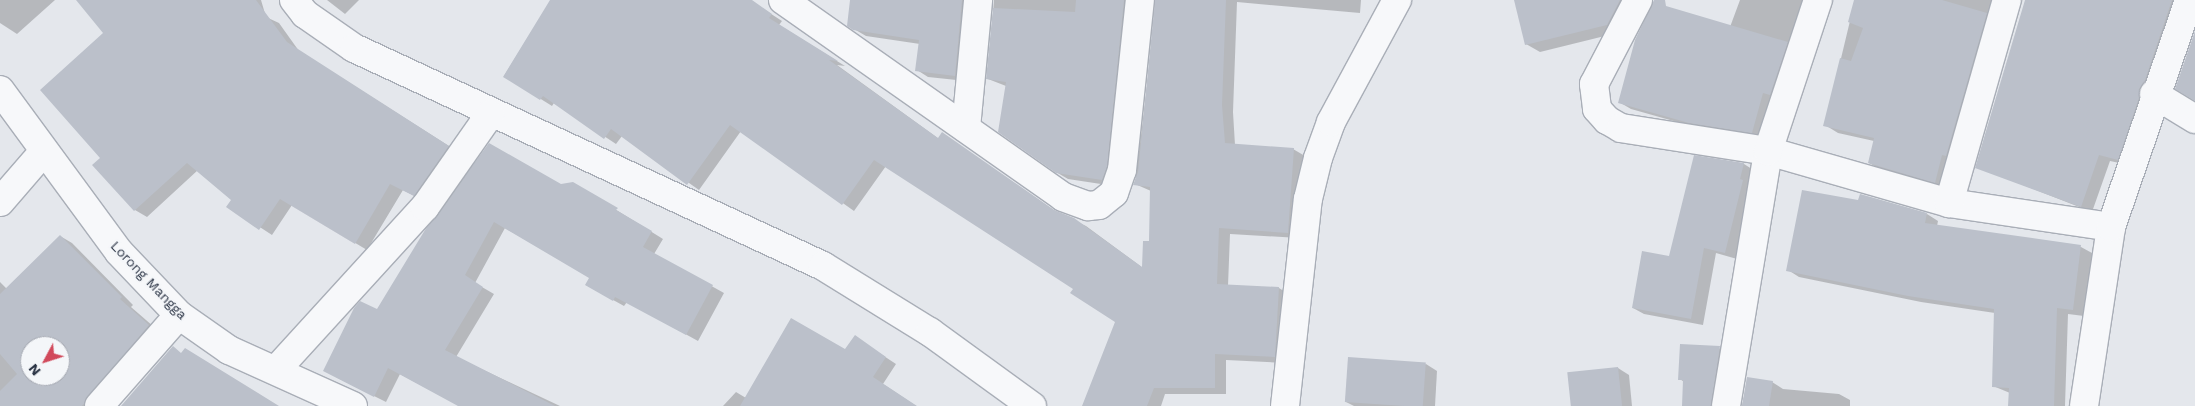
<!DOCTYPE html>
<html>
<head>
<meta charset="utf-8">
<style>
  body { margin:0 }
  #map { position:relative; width:2195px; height:406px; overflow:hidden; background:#e4e7ec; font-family:"Work Sans",sans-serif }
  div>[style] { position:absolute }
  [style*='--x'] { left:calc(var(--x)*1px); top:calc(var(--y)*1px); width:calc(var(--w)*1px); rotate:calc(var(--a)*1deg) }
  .shadow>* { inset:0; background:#0003 }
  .building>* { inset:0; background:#bbc0ca; transform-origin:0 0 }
  .roads { filter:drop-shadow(1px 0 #a9aeb7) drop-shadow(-1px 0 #a9aeb7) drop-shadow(0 1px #a9aeb7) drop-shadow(0 -1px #a9aeb7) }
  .minor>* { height:28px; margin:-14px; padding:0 14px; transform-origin:14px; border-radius:14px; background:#f7f8fa }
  span { translate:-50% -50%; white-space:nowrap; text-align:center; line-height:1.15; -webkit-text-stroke:4px #f4f6f9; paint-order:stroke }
  .street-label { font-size:14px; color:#2b3445 }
  .north { position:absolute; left:20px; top:336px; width:50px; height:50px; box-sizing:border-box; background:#f4f6f9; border:1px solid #a4a8b1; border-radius:50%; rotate:230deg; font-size:14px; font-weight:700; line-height:20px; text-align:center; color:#2b3445 }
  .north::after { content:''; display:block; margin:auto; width:18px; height:22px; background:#d1495b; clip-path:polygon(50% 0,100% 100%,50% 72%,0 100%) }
</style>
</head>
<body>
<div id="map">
  <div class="shadow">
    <i style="clip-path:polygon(0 0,55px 0,17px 34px,0 23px)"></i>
    <i style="clip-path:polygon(97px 0,261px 0,266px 17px,279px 23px,299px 51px,460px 153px,426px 202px,403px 190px,367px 250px,292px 205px,272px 235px,228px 206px,233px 199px,198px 170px,147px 217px,135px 210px,94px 165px,102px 158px,104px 33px)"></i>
    <i style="clip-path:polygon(327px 0,359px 0,345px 14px)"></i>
    <i style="clip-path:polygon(551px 0,753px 2px,782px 21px,779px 25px,845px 66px,837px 65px,939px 139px,953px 141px,1058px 213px,1086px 226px,1143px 268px,1150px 243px,1151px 191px,1135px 184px,1153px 37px,1169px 0,1361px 0,1360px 13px,1237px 2px,1233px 112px,1235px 145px,1293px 149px,1305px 156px,1299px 238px,1230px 234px,1228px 286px,1279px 288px,1290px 295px,1286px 363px,1226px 360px,1226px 394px,1165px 394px,1161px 406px,1084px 406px,1117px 322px,1075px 289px,886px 166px,854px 211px,741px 131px,699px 190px,622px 136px,616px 144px,554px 103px,552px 106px,504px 76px)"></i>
    <i style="clip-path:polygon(851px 0,977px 0,966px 81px,928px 77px,917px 70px,920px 44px,866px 36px,854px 29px)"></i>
    <i style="clip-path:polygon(994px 0,1127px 0,1114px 186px,1068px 179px,1056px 172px,1006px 86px,988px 79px)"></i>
    <i style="clip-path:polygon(1515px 0,1638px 0,1621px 32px,1540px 52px,1526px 44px)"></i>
    <i style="clip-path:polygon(1740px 0,1816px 0,1764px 138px,1702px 129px,1631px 109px,1619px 102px,1730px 27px)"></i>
    <i style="clip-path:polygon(1855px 0,1997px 0,1948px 189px,1882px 170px,1869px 163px,1874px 141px,1838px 133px,1825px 125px)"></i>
    <i style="clip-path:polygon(2032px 0,2187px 0,2129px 165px,2110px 161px,2092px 212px,1977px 167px)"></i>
    <i style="clip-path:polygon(1695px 157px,1744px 164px,1755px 171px,1737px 259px,1716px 253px,1703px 325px,1644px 314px,1633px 308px,1670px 257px)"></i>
    <i style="clip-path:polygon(573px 183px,663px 239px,654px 254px,724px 293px,698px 341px,627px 302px,624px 306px,586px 285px,591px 277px,505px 228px,475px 283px,494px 294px,456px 357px,560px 406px,460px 406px,400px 374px,386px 402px,336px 377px,426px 231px)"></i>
    <i style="clip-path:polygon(1927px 214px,1938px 221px,1937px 226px,2081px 247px,2092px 253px,2084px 316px,2068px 314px,2065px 406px,2009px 406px,2010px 393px,1993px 386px,1995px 313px,1921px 302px,1799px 277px,1788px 270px)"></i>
    <i style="clip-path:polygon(evenodd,60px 236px,72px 243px,133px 305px,131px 307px,161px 333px,92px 406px,0 406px,0 282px,7px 289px,60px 236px,30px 346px,60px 346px,60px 376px,30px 376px,30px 346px)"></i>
    <i style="clip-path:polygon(855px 337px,896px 364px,883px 384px,916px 406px,723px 406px,736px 392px,746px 398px,846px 350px)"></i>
    <i style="clip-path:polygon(1720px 348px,1731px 354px,1722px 406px,1683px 406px,1684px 382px,1680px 379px)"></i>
    <i style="clip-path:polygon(1426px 364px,1437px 371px,1435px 406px,1354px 406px,1346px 402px)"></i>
    <i style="clip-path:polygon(1618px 368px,1629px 375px,1632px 406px,1571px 406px)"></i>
    <i style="clip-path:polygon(1748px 378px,1772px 382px,1783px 389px,1839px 394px,1850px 400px,1850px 406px,1742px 406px)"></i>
  </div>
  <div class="building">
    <i style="clip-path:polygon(76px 0,256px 0,287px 42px,449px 146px,414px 196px,390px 184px,355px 244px,280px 199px,259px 230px,226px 207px,231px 200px,187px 163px,134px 211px,92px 165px,100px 158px,40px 90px,103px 33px)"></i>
    <i style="clip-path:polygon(550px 0,752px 0,772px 14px,769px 18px,838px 61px,829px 60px,938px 138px,942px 132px,1054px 210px,1074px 218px,1142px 267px,1143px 241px,1149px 241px,1150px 187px,1133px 185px,1138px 172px,1155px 0,1226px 0,1222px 105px,1225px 143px,1294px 148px,1288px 233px,1219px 228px,1217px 284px,1279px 287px,1275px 357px,1215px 354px,1215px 388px,1154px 388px,1147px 406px,1082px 406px,1115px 322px,1070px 293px,1073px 289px,874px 160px,842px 205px,730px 125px,687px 185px,611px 129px,604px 139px,543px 96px,540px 100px,503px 77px)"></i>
    <i style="clip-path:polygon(850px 0,962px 0,955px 76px,915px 71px,919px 40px,853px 30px,847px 26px)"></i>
    <i style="clip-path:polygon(1076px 0,1124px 0,1107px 167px,1102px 180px,1056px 173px,998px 132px,1006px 82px,986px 79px,993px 8px,1075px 12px)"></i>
    <i style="clip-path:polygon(1514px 0,1620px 0,1607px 25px,1525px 45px)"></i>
    <i style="clip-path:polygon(1654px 0,1665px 0,1666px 6px,1788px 42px,1770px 95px,1763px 93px,1752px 133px,1689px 123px,1618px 103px,1635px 40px)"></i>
    <i style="clip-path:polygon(1854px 0,1942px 0,1987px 13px,1946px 156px,1942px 155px,1935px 183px,1868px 163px,1874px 138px,1823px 126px,1840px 58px,1851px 61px,1863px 28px,1848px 22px)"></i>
    <i style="clip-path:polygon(2025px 0,2172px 0,2118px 160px,2099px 155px,2081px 207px,1975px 168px)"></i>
    <i style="clip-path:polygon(2195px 31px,2195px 101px,2175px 89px)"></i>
    <i style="clip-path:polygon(489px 143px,561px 184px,573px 182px,618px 208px,616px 210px,652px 231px,643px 247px,713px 285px,686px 335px,615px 297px,613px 301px,585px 285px,589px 278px,494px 222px,465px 275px,483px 287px,445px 350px,555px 406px,458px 406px,388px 368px,374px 397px,323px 371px,354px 308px,360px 301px,377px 309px,425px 230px)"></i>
    <i style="clip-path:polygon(1694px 155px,1744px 163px,1740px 179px,1743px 180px,1725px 253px,1704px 248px,1691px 319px,1632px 308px,1642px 251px,1669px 256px)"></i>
    <i style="clip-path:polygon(1802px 190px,1858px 200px,1860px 194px,1927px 213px,1925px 223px,2081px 245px,2073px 310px,2057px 308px,2054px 406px,2008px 406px,2009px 388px,1992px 387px,1994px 309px,1908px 296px,1786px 271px)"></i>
    <i style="clip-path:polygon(evenodd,60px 235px,122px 297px,120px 299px,149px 325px,82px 406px,0 406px,0 391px,17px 374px,0 354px,0 294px,60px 235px,30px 346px,60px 346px,60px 376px,30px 376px,30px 346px)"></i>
    <i style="clip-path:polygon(791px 318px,845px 349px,855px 335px,886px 357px,873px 377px,917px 406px,740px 406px)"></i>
    <i style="clip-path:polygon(1680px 344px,1720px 346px,1711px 406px,1682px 406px,1683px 380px,1678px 380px)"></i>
    <i style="clip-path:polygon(173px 346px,181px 353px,185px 348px,279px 406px,121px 406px)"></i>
    <i style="left:1348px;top:357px;width:78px;height:45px;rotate:4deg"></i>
    <i style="left:1618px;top:367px;width:39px;height:51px;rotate:84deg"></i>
    <i style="clip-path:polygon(1747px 377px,1773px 381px,1769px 406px,1742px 406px)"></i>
  </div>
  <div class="roads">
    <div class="minor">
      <i style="--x:294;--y:0;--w:18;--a:52"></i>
      <i style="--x:305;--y:14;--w:60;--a:34.8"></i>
      <i style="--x:354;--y:48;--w:517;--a:24.93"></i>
      <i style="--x:823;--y:266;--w:126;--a:31.7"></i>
      <i style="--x:930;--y:332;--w:126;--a:36"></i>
      <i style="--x:783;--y:0;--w:342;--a:35.1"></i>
      <i style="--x:1063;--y:197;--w:27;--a:20"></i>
      <i style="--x:1088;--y:206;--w:11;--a:-5"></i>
      <i style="--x:1099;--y:205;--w:19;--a:-39"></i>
      <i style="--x:1114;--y:193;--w:24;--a:-71"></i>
      <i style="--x:1122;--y:170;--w:171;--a:-84"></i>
      <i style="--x:1638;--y:0;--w:95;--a:117.6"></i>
      <i style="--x:1594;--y:84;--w:25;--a:83"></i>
      <i style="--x:1597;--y:109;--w:15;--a:48"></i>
      <i style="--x:1607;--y:120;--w:16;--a:30"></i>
      <i style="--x:1621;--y:128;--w:149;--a:8.9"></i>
      <i style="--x:1768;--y:151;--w:188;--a:16"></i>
      <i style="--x:1949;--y:203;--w:164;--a:8.4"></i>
      <i style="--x:0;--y:90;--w:201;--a:53.7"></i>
      <i style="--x:119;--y:252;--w:87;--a:46.4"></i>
      <i style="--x:179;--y:315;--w:61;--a:35"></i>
      <i style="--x:229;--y:350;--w:136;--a:24.3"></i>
      <i style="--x:2154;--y:94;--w:48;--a:31.4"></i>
      <i style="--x:966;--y:128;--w:129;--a:-84.6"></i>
      <i style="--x:0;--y:202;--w:67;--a:-49.2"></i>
      <i style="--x:1949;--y:203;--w:211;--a:-74.1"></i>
      <i style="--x:276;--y:370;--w:221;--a:-47.6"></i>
      <i style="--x:425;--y:207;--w:113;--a:-55"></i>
      <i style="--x:99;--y:406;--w:121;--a:-48.7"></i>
      <i style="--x:1285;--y:406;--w:208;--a:-83.7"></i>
      <i style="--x:1308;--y:199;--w:42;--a:-76.3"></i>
      <i style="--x:1318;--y:158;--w:38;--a:-70"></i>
      <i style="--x:1331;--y:122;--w:139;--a:-61.6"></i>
      <i style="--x:1726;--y:406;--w:258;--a:-80.6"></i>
      <i style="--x:1768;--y:151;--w:159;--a:-71.7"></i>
      <i style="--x:2084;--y:406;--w:181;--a:-81.4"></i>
      <i style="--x:2111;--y:227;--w:240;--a:-71"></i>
    </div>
  </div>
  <div class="street-label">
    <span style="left:149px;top:280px;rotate:46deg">Lorong Mangga</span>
  </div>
  <div class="north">N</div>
</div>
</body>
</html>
